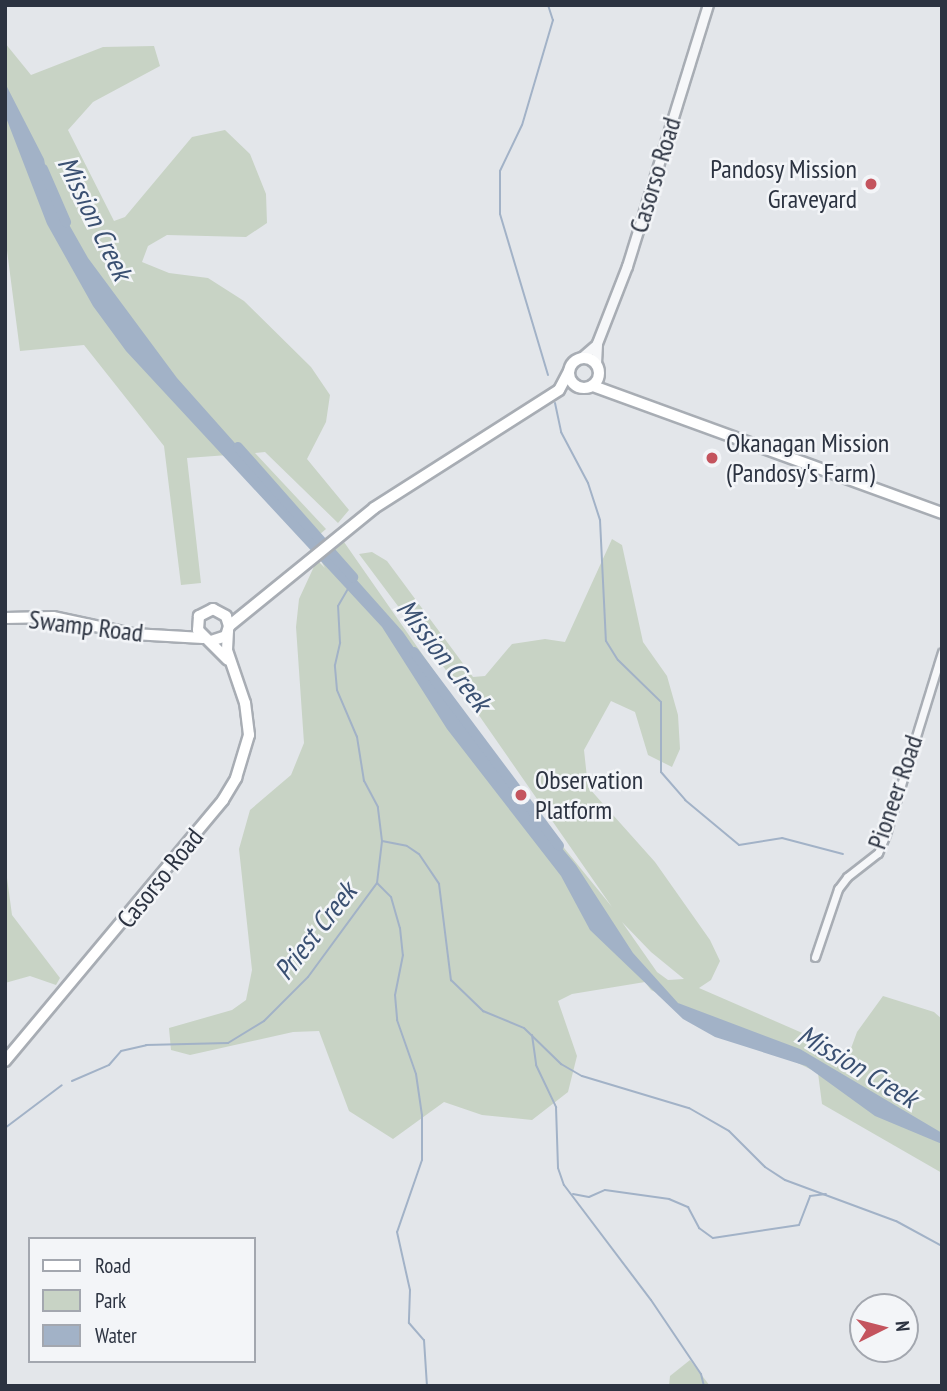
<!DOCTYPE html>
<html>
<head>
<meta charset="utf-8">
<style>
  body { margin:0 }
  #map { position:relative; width:947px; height:1391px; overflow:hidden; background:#e3e6ea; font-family:"PT Sans Narrow",sans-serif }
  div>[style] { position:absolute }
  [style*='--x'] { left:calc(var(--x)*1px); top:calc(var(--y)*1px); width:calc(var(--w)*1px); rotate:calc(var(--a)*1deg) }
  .green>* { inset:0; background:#c8d3c5 }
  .water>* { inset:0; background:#a2b2c7 }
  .stream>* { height:2px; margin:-1px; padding:0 1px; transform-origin:1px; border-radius:1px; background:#a2b2c7 }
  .river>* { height:10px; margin:-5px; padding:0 5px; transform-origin:5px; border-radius:5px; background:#a2b2c7 }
  .roads { filter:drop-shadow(2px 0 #a8adb4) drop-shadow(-2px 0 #a8adb4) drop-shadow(0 2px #a8adb4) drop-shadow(0 -2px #a8adb4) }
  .minor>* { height:7px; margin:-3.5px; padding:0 3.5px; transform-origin:3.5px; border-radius:3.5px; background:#f6f7f9 }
  .tertiary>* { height:9px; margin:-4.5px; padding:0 4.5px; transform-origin:4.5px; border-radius:4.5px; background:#f6f7f9 }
  .secondary>* { height:10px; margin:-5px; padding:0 5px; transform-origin:5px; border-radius:5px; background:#fff }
  .secondary>.ring { margin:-5px; padding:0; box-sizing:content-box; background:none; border:10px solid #fff; border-radius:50% }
  .dots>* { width:19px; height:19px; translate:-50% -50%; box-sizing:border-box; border:4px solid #f3f5f8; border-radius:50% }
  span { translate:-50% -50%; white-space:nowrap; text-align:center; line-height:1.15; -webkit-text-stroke:5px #f3f5f8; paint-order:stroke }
  .poi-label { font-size:26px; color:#2c3341 }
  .right { translate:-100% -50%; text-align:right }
  .left { translate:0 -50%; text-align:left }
  .street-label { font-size:26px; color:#2c3341 }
  .water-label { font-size:28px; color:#3a5072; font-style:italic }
  .frame { position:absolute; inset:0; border:7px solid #2c3341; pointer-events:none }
  .legend { position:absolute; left:28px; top:1237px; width:228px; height:126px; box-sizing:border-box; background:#f3f5f8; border:2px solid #a3a7af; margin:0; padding:9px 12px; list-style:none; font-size:21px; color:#2c3341 }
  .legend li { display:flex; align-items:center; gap:14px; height:35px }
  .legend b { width:35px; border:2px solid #a3a7af }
  .north { position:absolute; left:849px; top:1293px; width:70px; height:70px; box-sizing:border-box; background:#f3f5f8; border:2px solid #a3a7af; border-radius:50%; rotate:84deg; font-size:19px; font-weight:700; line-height:28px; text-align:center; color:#2c3341 }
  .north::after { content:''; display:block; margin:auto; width:24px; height:32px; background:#c4545e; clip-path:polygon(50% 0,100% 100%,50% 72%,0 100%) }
</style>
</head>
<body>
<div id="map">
  <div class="green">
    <i style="clip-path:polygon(5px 43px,31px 75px,103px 47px,154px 46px,160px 66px,93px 102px,68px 130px,114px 221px,125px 217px,192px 137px,225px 130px,250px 154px,266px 194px,267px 223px,246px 237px,167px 235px,148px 246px,142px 262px,169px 273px,208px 278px,244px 301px,311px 367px,330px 395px,326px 422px,307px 459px,349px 510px,338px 523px,265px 452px,255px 453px,326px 529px,312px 541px,228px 455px,187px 458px,201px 583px,181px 585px,164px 446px,84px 345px,20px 351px,5px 235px)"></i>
    <i style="clip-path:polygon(evenodd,612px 539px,622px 545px,643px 642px,667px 676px,678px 715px,680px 749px,672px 767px,648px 755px,635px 712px,611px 701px,584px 750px,588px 787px,655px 862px,710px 940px,720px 961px,711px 980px,699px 988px,807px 1035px,846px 1062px,857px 1032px,883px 996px,934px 1012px,942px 1019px,942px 1173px,822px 1104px,818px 1073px,651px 990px,645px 982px,572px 994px,558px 1001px,577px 1056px,568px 1092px,532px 1120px,482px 1115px,444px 1102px,393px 1139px,349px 1111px,319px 1031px,293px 1032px,190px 1055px,171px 1050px,169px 1028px,232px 1010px,246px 1000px,252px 970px,239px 849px,250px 810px,291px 775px,304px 743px,296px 627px,299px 599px,317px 560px,325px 568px,321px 561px,344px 542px,517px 790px,612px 907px,469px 701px,359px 554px,372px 552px,387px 561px,473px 677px,485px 676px,512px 644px,545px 639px,565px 642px,612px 539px,622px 922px,651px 952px,684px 979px,668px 980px,657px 972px,622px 922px)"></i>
    <i style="clip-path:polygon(5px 863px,12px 915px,60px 978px,56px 985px,30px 976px,5px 983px)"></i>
    <i style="clip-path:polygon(690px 1360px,710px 1386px,669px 1386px,670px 1376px)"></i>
  </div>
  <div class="water">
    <i style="clip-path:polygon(5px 83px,44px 159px,50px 191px,88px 258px,177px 378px,403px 632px,510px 786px,576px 865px,633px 953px,678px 1003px,800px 1049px,942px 1133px,942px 1144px,875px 1116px,806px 1066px,715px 1037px,683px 1019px,590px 930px,561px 876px,447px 729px,382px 627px,126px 351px,93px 306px,47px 224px,5px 115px)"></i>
  </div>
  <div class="stream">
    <i style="--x:548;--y:5;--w:16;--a:72"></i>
    <i style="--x:553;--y:20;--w:109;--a:106.4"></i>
    <i style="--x:522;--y:125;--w:51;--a:115.6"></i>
    <i style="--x:500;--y:171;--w:43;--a:90"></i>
    <i style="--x:500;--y:214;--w:168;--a:73.4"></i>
    <i style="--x:555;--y:403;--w:30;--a:78"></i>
    <i style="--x:561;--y:432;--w:58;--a:62.1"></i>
    <i style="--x:588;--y:483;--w:39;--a:72"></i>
    <i style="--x:600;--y:520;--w:121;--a:87.2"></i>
    <i style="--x:606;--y:641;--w:22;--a:58"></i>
    <i style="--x:618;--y:660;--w:60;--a:44.3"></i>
    <i style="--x:661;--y:702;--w:70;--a:90"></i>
    <i style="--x:661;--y:772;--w:37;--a:49"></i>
    <i style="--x:685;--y:800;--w:70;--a:39.8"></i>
    <i style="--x:739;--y:845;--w:44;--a:-9.2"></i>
    <i style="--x:782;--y:838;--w:63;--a:14.7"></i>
    <i style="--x:382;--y:841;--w:25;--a:11"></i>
    <i style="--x:407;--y:846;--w:14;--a:34"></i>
    <i style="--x:419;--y:854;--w:36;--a:56"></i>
    <i style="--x:439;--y:884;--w:97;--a:82.9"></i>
    <i style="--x:451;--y:980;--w:45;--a:44.1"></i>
    <i style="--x:483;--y:1011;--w:44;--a:22.5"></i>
    <i style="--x:524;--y:1028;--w:52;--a:44.2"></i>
    <i style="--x:561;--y:1064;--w:24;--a:30"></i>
    <i style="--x:582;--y:1076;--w:112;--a:16.7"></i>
    <i style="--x:689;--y:1108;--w:46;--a:29.9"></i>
    <i style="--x:729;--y:1131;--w:51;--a:45"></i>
    <i style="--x:765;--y:1167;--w:24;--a:33"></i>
    <i style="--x:785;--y:1180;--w:118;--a:20.3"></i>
    <i style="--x:896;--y:1221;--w:52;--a:28.5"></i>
    <i style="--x:377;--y:883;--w:20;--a:45"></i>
    <i style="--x:391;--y:897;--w:32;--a:74"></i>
    <i style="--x:400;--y:928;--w:27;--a:84"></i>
    <i style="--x:403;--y:955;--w:41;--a:101.3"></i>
    <i style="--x:395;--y:995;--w:25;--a:85"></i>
    <i style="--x:397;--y:1020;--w:57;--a:70.6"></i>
    <i style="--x:416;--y:1074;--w:41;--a:81.7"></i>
    <i style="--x:422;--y:1115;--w:45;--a:90"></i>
    <i style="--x:422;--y:1160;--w:76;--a:109.1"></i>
    <i style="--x:397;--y:1232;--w:59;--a:77.4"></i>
    <i style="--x:410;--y:1290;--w:33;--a:92"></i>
    <i style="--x:409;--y:1323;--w:23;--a:49"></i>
    <i style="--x:424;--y:1340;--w:46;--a:86.3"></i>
    <i style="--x:532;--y:1035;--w:30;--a:82"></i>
    <i style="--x:536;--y:1065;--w:47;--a:64.5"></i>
    <i style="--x:556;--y:1107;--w:61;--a:88.1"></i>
    <i style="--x:558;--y:1168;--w:18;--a:71"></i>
    <i style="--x:564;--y:1185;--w:144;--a:52.9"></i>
    <i style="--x:651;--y:1300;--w:89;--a:56"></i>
    <i style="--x:701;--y:1374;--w:12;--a:76"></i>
    <i style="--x:72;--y:1081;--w:40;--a:-23.4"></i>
    <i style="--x:109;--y:1065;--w:18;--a:-49"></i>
    <i style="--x:121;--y:1051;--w:26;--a:-13"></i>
    <i style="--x:146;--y:1045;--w:82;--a:-1.4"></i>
    <i style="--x:228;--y:1043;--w:42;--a:-31.4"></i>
    <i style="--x:264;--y:1021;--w:62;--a:-45"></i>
    <i style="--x:308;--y:977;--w:117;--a:-53.7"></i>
    <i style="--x:377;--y:883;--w:42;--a:-83.2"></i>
    <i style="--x:382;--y:841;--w:34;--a:-97"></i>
    <i style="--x:378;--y:807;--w:30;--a:-118"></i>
    <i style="--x:364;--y:781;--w:45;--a:-99"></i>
    <i style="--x:357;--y:737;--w:51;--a:-113.1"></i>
    <i style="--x:337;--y:690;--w:25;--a:-95"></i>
    <i style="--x:335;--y:665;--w:23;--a:-77"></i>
    <i style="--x:340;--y:643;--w:37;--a:-93"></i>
    <i style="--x:338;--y:606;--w:20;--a:-60"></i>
    <i style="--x:5;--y:1128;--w:71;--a:-37"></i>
    <i style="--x:573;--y:1194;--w:16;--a:11"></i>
    <i style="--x:589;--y:1197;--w:17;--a:-24"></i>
    <i style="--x:605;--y:1190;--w:65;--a:8"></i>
    <i style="--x:669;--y:1199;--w:21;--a:23"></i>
    <i style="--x:688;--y:1207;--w:24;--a:62"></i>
    <i style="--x:699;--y:1228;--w:17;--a:36"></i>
    <i style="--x:713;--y:1238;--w:87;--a:-8.6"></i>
    <i style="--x:799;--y:1225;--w:31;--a:-69"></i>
    <i style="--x:810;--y:1196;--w:16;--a:-7"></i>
  </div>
  <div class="river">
    <i style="--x:43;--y:169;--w:58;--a:66.5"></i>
    <i style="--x:238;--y:447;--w:174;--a:48.5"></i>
    <i style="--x:414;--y:652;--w:242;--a:53.2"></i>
  </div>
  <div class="roads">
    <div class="minor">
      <i style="--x:815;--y:957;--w:72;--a:-71.3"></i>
      <i style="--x:838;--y:889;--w:15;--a:-53"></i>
      <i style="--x:847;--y:877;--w:39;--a:-38"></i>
      <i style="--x:878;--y:853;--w:21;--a:-67"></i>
      <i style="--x:886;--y:834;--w:190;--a:-72.9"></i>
    </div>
    <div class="tertiary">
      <i style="--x:582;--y:357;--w:18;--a:-41"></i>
      <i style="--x:596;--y:363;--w:20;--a:-87"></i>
      <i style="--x:597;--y:343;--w:83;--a:-68.7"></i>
      <i style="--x:627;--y:266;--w:273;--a:-72.8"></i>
    </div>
    <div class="secondary">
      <i class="ring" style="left:569px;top:358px;width:20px;height:20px"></i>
      <i style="--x:593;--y:386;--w:371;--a:20"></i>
      <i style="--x:5;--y:618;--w:48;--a:-1.2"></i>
      <i style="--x:53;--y:617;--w:82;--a:12"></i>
      <i style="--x:133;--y:634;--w:70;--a:3.3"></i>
      <i style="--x:229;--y:626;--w:187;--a:-39.1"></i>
      <i style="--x:374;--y:508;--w:219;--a:-32.5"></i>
      <i style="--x:559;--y:390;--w:21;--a:-62"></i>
      <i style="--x:211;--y:641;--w:16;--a:-18"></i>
      <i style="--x:226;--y:636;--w:10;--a:-73"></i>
      <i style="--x:229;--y:626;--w:10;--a:-107"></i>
      <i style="--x:226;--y:616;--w:15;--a:-152"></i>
      <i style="--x:213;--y:609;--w:16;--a:153"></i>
      <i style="--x:199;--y:616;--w:14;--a:94"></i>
      <i style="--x:198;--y:630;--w:42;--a:45"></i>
      <i style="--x:5;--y:1061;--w:340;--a:-50.1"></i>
      <i style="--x:223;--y:800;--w:26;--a:-59"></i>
      <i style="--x:236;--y:778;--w:45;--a:-73.2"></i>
      <i style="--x:249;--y:735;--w:32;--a:-97"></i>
      <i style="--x:245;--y:703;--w:56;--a:-108.8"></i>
      <i style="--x:227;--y:650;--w:19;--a:-87"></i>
    </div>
  </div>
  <div class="dots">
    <i style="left:871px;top:184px;background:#c4545e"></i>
    <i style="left:712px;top:458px;background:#c4545e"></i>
    <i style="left:521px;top:795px;background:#c4545e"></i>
  </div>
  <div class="poi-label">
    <span class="right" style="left:857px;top:184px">Pandosy Mission<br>Graveyard</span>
    <span class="left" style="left:726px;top:458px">Okanagan Mission<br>(Pandosy's Farm)</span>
    <span class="left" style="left:535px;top:795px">Observation<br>Platform</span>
  </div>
  <div class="street-label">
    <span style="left:655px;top:175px;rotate:-73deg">Casorso Road</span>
    <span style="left:86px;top:626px;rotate:7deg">Swamp Road</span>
    <span style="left:895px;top:792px;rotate:-71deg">Pioneer Road</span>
    <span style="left:160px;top:878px;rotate:-51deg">Casorso Road</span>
  </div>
  <div class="water-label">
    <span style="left:95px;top:218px;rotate:64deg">Mission Creek</span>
    <span style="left:444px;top:655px;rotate:52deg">Mission Creek</span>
    <span style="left:315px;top:931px;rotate:-52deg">Priest Creek</span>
    <span style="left:858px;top:1066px;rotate:31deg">Mission Creek</span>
  </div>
  <div class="frame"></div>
  <ul class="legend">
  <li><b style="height:9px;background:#fff"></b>Road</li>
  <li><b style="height:19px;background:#c8d3c5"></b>Park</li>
  <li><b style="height:19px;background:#a2b2c7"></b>Water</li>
  </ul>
  <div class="north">N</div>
</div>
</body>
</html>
